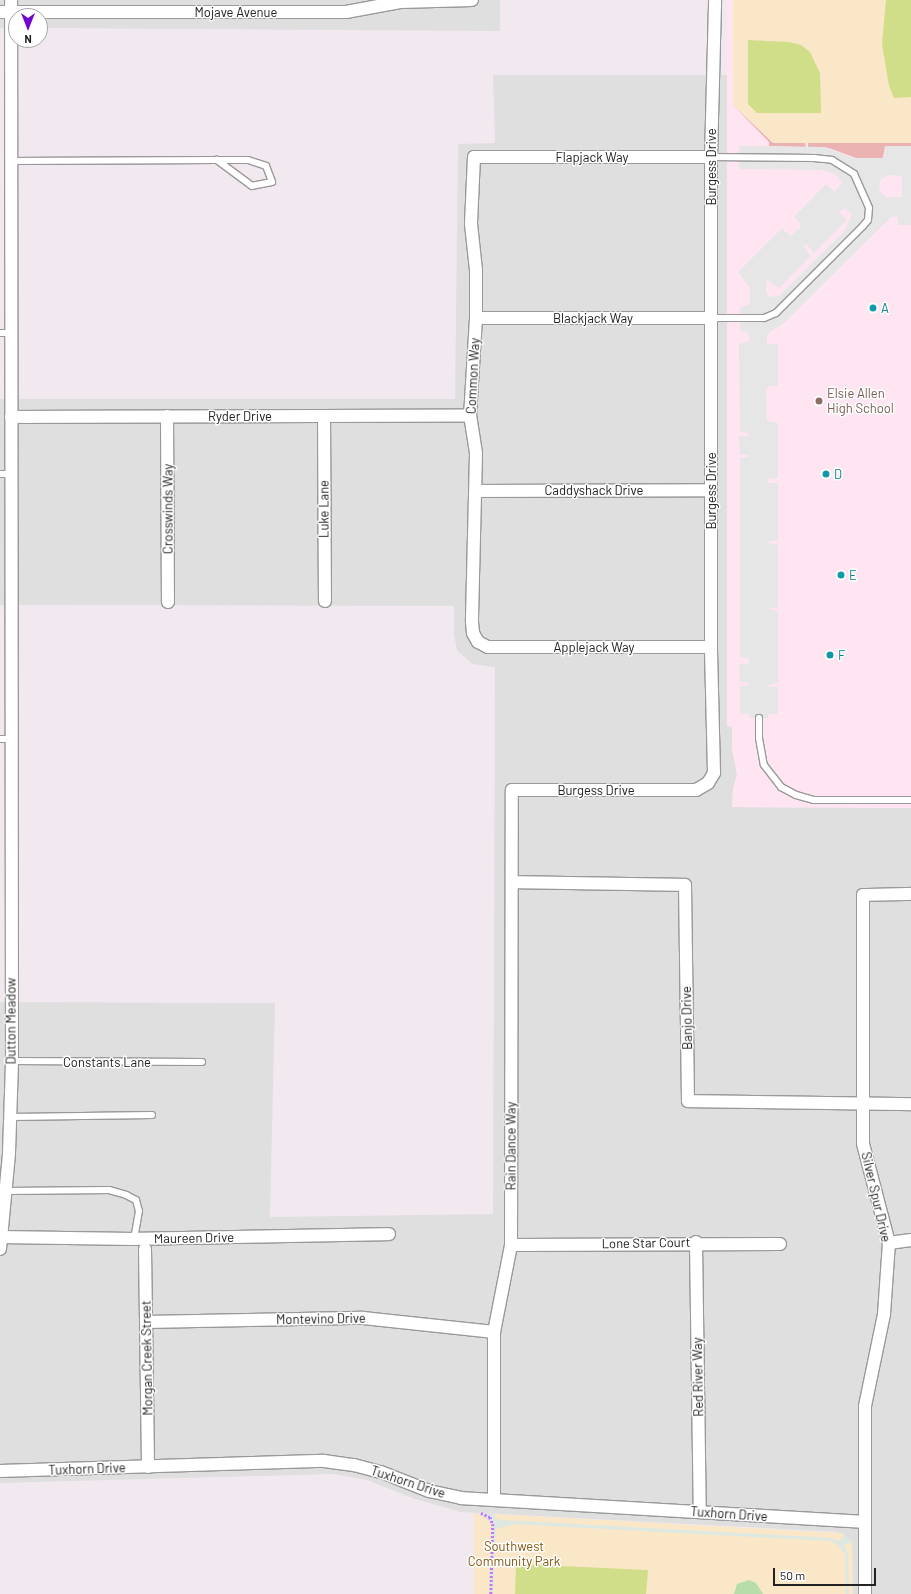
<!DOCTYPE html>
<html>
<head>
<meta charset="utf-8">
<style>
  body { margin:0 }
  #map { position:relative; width:911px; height:1594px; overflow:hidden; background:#f2e9f0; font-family:Barlow,sans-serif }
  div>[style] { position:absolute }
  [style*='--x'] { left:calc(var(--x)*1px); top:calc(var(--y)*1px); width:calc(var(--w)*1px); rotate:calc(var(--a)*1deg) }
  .residential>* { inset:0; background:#dfdfe0 }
  .education>* { inset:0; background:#ffe5f1 }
  .grass>* { inset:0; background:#eab3b1 }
  .park>* { inset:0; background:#f9e7c8 }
  .pitch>* { inset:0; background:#d1de89 }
  .parking>* { inset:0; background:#e6e6e6 }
  .plaza>* { inset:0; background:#dde8e3 }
  .water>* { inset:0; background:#b7deaa }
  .path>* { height:2.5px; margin-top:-1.25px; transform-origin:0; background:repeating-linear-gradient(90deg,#c874f8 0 2px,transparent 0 4px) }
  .roads { filter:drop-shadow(1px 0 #999) drop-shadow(-1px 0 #999) drop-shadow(0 1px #999) drop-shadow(0 -1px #999) }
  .lane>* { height:6px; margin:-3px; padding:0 3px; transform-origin:3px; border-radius:3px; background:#fff }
  .street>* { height:12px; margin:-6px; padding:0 6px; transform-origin:6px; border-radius:6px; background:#fff }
  .dots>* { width:11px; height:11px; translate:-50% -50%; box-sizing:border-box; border:2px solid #fff; border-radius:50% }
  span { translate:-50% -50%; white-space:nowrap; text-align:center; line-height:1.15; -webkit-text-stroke:3px #fff; paint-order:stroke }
  .street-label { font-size:13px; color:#222 }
  .culture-label { font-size:13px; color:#0d838f }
  .left { translate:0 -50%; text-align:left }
  .education-label { font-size:13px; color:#785e54 }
  .park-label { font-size:13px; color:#82560e }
  .north { position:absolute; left:8px; top:8px; width:40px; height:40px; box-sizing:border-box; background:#fff; border:1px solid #a7a7a7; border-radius:50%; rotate:180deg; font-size:11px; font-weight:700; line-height:16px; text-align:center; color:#222 }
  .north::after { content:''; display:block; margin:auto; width:14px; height:18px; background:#7203d0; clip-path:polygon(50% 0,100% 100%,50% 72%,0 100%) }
  .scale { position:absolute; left:773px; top:1568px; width:103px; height:18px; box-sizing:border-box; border:2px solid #222; border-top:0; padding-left:5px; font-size:12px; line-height:14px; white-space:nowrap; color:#222; -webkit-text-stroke:3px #fff; paint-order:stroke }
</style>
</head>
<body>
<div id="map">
  <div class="residential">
    <i style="clip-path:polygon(0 0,500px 0,500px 31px,40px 28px,40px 16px,16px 16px,16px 28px,0 28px)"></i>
    <i style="clip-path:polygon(493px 75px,727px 75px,727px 726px,732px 726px,733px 754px,737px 774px,733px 789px,732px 807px,911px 808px,911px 1594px,853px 1594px,852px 1549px,837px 1532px,461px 1512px,412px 1498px,367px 1480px,334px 1474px,0 1483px,0 1002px,275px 1003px,270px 1217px,493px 1214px,495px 667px,472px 664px,457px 650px,454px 635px,454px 606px,0 605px,0 399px,455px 399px,458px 144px,495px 143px)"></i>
  </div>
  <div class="education">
    <i style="clip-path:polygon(727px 0,911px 0,911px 808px,732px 807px,733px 789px,737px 774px,732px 749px,732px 727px,727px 726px)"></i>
  </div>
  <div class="grass">
    <i style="clip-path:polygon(732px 104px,772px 142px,805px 143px,806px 147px,769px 146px,769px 142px)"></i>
    <i style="clip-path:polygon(808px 143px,911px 143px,911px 146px,885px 146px,883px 158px,856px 158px,829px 148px,808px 147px)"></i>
  </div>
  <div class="park">
    <i style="clip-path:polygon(733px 0,911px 0,911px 143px,773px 143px,733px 104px)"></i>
    <i style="clip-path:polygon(474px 1513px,841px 1533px,852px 1542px,853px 1594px,474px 1594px)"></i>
  </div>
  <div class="pitch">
    <i style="clip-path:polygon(886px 0,911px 0,911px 97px,894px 98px,889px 86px,882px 44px)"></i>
    <i style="clip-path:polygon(748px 40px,789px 42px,801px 45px,810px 52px,820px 73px,821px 113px,757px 113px,748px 104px)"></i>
    <i style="clip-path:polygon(516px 1564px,648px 1570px,646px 1594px,515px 1594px)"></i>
  </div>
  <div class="parking">
    <i style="clip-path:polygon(evenodd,739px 146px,825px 147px,853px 158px,882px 158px,885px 156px,885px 146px,911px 146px,911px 225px,898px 225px,898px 217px,891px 217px,783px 324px,771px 331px,767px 336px,767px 344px,778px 344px,778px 386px,769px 386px,766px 389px,767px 421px,778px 423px,778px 478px,768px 479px,769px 483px,778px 483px,778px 541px,769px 541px,768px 543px,778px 545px,778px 607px,767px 609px,778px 611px,778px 683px,767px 685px,769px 687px,778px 687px,778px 714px,769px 714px,768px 718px,750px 718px,748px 713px,740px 714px,740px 686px,748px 686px,749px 683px,740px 682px,739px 664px,748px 664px,750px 659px,740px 657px,740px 458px,750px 456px,740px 454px,739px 436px,748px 436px,750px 434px,740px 431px,739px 344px,750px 341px,748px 332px,740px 331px,740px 308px,750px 304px,750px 288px,738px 272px,782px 228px,790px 236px,800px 228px,801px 224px,794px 217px,826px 184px,835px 192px,842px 183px,835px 174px,820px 170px,739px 169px,739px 146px,890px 175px,902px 176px,902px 197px,887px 197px,881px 193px,879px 187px,881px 179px,890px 175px,739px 146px,845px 208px,852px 214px,845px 230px,779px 296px,770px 297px,766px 292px,767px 280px,779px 288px,811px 256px,804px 246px,806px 244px,814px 253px,847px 220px,839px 212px,845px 208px)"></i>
  </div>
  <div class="plaza">
    <i style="clip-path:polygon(477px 1513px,495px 1514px,495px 1518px,500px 1520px,829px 1538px,840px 1541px,844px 1534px,852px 1542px,844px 1545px,848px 1554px,849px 1594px,846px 1594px,845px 1554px,838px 1545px,830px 1541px,514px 1524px,496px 1529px,493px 1594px,489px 1594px,492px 1528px,490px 1522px)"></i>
  </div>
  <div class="water">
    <i style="clip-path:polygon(749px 1580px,756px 1583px,763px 1594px,734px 1594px,737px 1584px)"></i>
  </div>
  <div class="path">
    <i style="--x:481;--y:1513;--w:10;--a:24"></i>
    <i style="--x:490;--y:1517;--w:8;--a:67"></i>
    <i style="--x:493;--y:1524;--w:70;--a:91.6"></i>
  </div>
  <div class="roads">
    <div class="lane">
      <i style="--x:711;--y:157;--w:103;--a:0.6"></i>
      <i style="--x:814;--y:158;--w:18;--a:6"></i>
      <i style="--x:832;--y:160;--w:26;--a:32"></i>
      <i style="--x:854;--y:174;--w:37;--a:66"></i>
      <i style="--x:869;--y:208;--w:12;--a:95"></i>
      <i style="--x:868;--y:220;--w:8;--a:130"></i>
      <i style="--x:863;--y:226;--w:123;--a:135"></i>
      <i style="--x:776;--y:313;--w:13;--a:157"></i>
      <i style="--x:764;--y:318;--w:53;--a:180"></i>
      <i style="--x:10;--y:161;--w:207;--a:-0.3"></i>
      <i style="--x:217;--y:160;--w:31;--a:0"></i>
      <i style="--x:248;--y:160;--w:19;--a:18"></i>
      <i style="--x:266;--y:166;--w:17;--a:69"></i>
      <i style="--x:272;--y:182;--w:20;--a:169"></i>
      <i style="--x:252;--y:186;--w:44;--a:-143.4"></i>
      <i style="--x:0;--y:333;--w:11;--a:0"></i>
      <i style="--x:0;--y:474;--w:10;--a:0"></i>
      <i style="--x:759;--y:718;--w:20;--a:90"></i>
      <i style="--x:759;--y:738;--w:27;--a:80"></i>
      <i style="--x:764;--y:765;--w:28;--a:52"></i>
      <i style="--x:781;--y:787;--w:17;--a:28"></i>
      <i style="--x:796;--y:795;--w:18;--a:16"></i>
      <i style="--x:813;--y:800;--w:98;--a:0"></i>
      <i style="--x:0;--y:739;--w:11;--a:0"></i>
      <i style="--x:12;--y:1061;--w:190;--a:0.3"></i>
      <i style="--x:11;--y:1117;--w:141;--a:-0.8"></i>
      <i style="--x:6;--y:1191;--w:103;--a:-0.6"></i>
      <i style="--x:109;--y:1190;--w:18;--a:16"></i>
      <i style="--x:126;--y:1195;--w:11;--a:27"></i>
      <i style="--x:136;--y:1200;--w:11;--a:75"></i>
      <i style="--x:139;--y:1211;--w:28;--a:100"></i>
    </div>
    <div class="street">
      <i style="--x:0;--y:12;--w:346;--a:0"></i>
      <i style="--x:346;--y:12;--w:55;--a:-10.5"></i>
      <i style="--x:400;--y:2;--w:72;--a:-1.6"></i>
      <i style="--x:711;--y:157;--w:237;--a:180"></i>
      <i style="--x:474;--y:157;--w:67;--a:92.6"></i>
      <i style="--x:471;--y:224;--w:46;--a:83.8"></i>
      <i style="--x:476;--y:270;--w:48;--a:90"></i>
      <i style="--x:476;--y:318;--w:97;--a:93.5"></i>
      <i style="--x:470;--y:415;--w:39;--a:81"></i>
      <i style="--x:476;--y:454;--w:168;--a:91.4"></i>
      <i style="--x:472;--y:622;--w:11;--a:85"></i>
      <i style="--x:473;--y:633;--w:10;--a:61"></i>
      <i style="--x:478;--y:642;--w:11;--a:27"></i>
      <i style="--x:488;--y:647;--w:223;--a:0"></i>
      <i style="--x:476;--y:318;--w:235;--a:0"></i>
      <i style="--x:167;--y:416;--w:186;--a:89.7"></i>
      <i style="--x:324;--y:416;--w:185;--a:89.7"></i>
      <i style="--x:11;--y:417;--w:459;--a:-0.2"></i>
      <i style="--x:476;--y:491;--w:235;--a:-0.2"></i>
      <i style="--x:512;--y:882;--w:173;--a:1"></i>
      <i style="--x:685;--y:885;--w:216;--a:89.2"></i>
      <i style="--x:688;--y:1101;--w:223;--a:0.8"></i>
      <i style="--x:0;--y:1237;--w:134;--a:0.9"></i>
      <i style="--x:134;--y:1239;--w:255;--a:-1.1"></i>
      <i style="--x:696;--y:1242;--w:270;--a:89.2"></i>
      <i style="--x:889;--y:1243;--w:22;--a:-8"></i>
      <i style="--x:511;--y:1245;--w:269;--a:-0.2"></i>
      <i style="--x:0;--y:1249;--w:96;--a:-84.6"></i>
      <i style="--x:9;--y:1153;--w:92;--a:-88.1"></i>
      <i style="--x:12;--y:1061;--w:1061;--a:-90.05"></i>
      <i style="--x:145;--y:1249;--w:218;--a:89.2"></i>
      <i style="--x:146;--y:1322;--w:217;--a:-1.1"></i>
      <i style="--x:363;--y:1318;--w:132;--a:6.1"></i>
      <i style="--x:0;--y:1471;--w:324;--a:-1.8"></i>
      <i style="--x:324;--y:1461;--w:30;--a:8"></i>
      <i style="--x:354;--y:1465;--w:28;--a:15"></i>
      <i style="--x:381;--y:1472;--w:52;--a:21.6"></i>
      <i style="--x:429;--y:1491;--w:33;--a:12"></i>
      <i style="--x:461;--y:1498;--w:404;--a:3.4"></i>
      <i style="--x:494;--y:1499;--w:167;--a:-90"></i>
      <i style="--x:494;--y:1332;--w:89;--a:-78.9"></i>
      <i style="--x:511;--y:1245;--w:455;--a:-89.9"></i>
      <i style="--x:512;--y:790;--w:184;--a:0"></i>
      <i style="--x:696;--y:790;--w:14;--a:-30"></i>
      <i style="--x:708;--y:783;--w:12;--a:-59"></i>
      <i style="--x:714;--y:773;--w:126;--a:-91.4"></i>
      <i style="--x:711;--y:647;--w:490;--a:-90"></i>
      <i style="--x:711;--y:157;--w:157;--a:-88.5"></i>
      <i style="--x:865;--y:1594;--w:188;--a:-90"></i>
      <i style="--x:865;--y:1406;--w:94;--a:-78.3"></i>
      <i style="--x:884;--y:1314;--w:71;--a:-86"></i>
      <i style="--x:889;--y:1243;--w:102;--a:-104.7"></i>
      <i style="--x:863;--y:1144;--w:249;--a:-90"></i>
      <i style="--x:863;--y:895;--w:48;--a:-1.2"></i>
    </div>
  </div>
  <div class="dots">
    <i style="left:873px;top:308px;background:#0f9aa8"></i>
    <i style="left:819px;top:401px;background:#8d6e63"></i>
    <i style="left:826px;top:474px;background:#0f9aa8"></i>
    <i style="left:841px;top:575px;background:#0f9aa8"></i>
    <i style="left:830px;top:655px;background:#0f9aa8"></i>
  </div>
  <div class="street-label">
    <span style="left:236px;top:12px">Mojave Avenue</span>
    <span style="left:592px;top:157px">Flapjack Way</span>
    <span style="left:711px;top:167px;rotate:-90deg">Burgess Drive</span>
    <span style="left:593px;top:318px">Blackjack Way</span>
    <span style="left:473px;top:376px;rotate:-87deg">Common Way</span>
    <span style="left:240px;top:416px">Ryder Drive</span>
    <span style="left:594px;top:490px">Caddyshack Drive</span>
    <span style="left:711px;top:491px;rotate:-90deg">Burgess Drive</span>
    <span style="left:168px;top:509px;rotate:-90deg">Crosswinds Way</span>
    <span style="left:324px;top:509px;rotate:-90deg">Luke Lane</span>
    <span style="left:594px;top:647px">Applejack Way</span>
    <span style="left:596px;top:790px">Burgess Drive</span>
    <span style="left:687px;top:1018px;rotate:-91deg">Banjo Drive</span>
    <span style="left:11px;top:1021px;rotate:-90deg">Dutton Meadow</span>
    <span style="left:107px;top:1062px">Constants Lane</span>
    <span style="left:511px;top:1146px;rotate:-90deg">Rain Dance Way</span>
    <span style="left:876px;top:1197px;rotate:77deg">Silver Spur Drive</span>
    <span style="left:194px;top:1238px;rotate:-1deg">Maureen Drive</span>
    <span style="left:646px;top:1243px;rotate:-1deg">Lone Star Court</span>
    <span style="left:321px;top:1319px;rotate:-1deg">Montevino Drive</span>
    <span style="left:147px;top:1358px;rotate:-91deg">Morgan Creek Street</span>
    <span style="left:698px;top:1377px;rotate:-91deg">Red River Way</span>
    <span style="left:87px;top:1469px;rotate:-2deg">Tuxhorn Drive</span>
    <span style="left:408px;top:1482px;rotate:18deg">Tuxhorn Drive</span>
    <span style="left:729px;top:1514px;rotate:4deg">Tuxhorn Drive</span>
  </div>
  <div class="culture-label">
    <span class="left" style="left:881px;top:308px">A</span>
    <span class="left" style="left:834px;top:474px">D</span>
    <span class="left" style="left:849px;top:575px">E</span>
    <span class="left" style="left:838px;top:655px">F</span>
  </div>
  <div class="education-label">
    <span class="left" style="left:827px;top:401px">Elsie Allen<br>High School</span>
  </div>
  <div class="park-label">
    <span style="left:514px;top:1554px">Southwest<br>Community Park</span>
  </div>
  <div class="north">N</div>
  <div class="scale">50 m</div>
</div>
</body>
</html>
